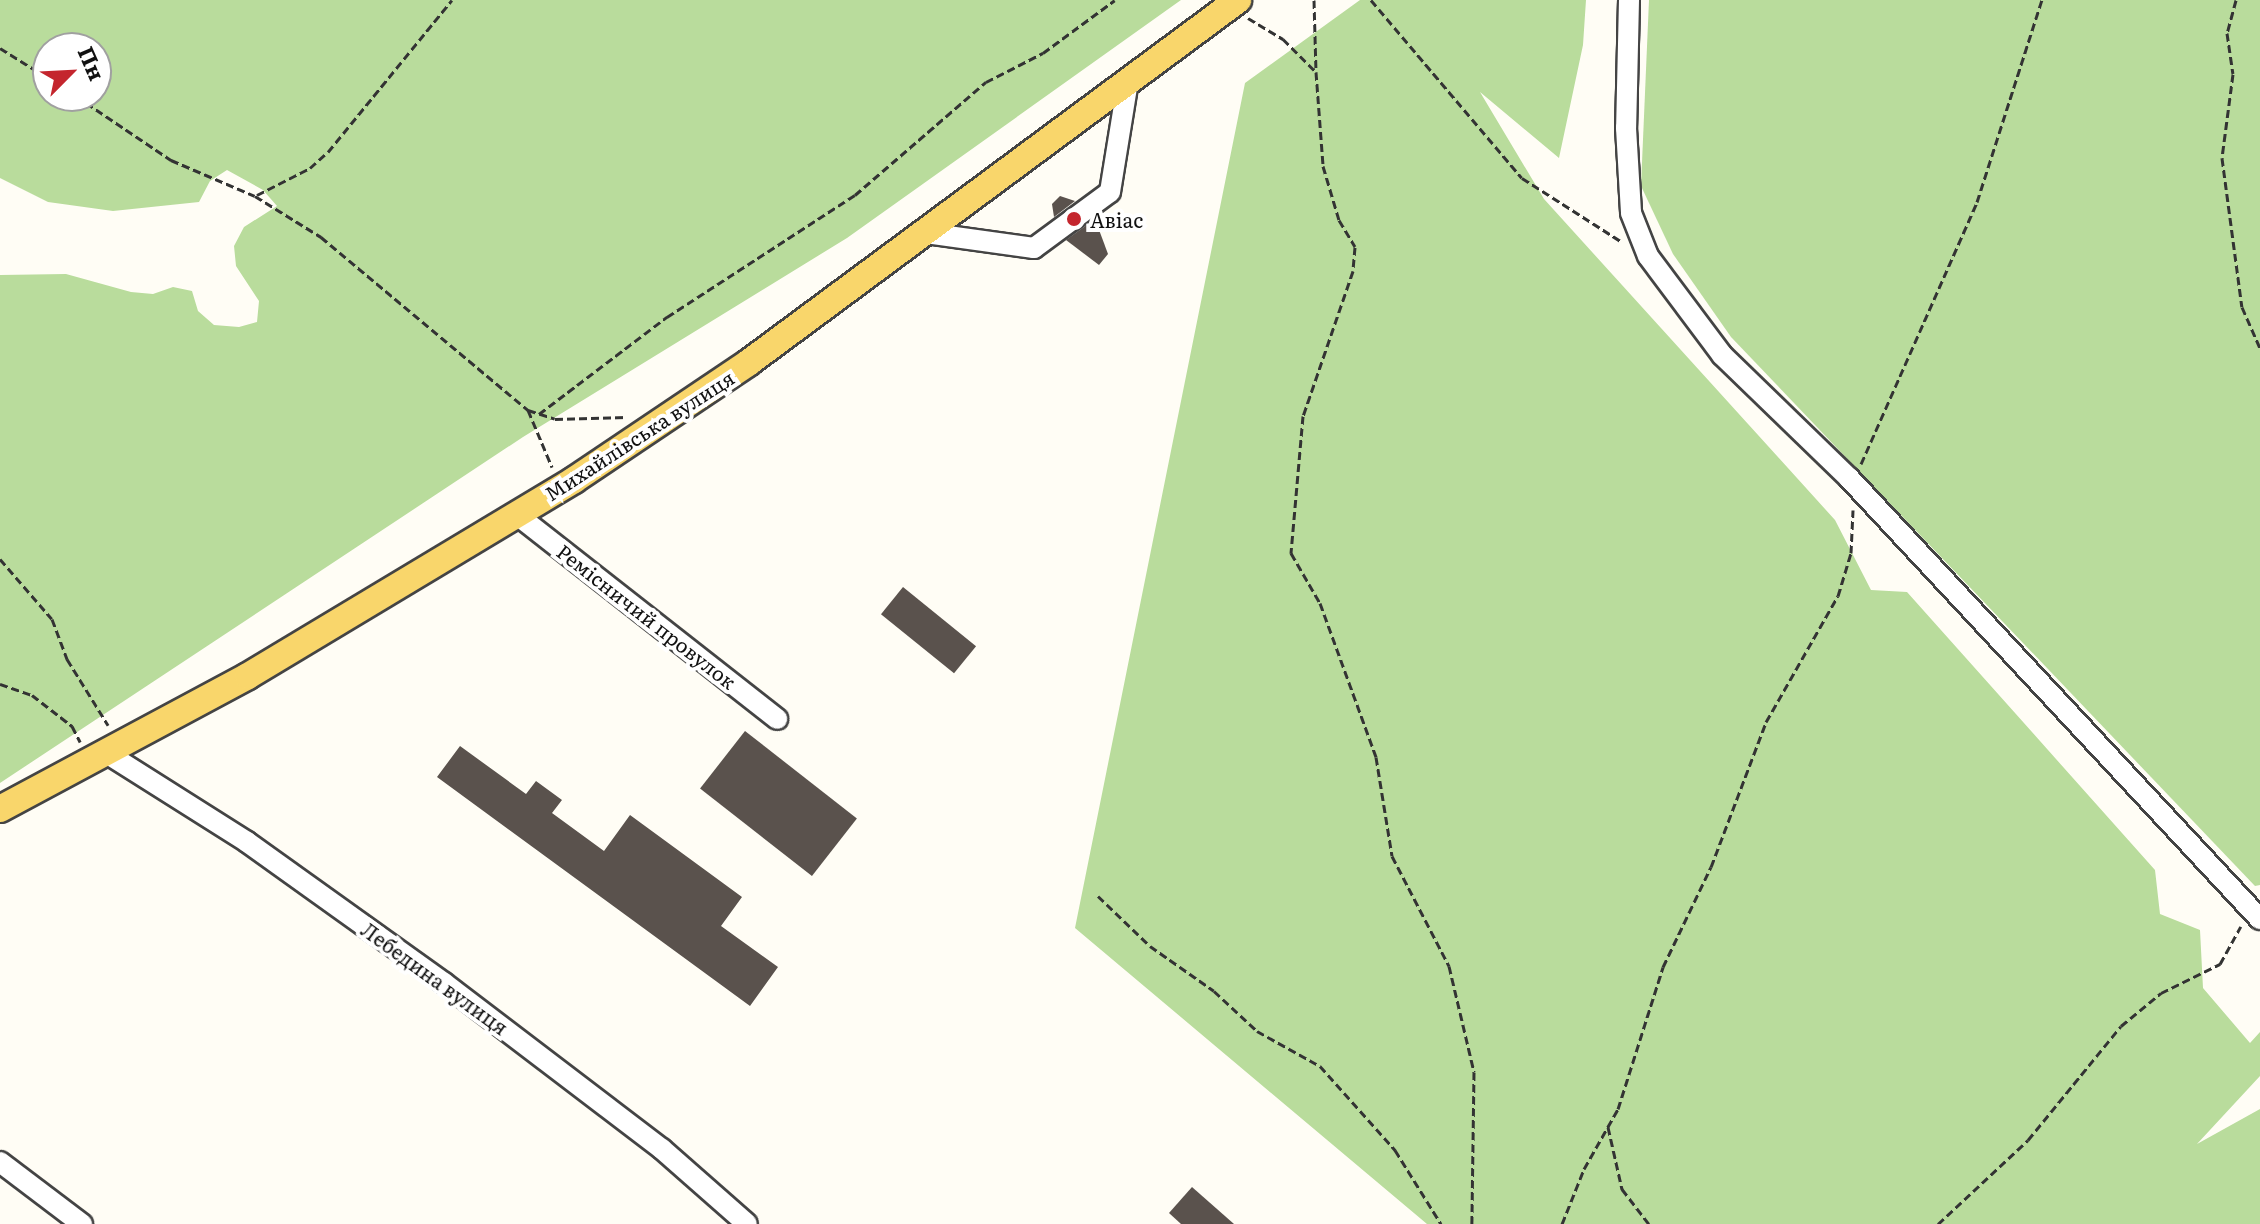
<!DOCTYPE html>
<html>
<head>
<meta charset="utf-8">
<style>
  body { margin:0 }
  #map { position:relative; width:2260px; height:1224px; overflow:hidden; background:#fffdf5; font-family:Literata,serif }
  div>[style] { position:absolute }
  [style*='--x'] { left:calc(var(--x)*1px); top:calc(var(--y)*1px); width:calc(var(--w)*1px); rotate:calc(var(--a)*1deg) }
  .forest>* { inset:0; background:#b9dc9c }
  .building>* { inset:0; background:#5a524d; transform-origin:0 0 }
  .path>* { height:3px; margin-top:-1.5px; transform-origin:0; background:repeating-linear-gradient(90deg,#333 0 8px,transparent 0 12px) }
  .roads { filter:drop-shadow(2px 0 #444) drop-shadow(-2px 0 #444) drop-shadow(0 2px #444) drop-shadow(0 -2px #444) }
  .minor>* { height:20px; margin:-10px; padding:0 10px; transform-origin:10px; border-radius:10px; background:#fff }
  .major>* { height:26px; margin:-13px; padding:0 13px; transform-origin:13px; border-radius:13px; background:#f9d66b }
  .dots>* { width:22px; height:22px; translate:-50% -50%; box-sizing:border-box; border:4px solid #fff; border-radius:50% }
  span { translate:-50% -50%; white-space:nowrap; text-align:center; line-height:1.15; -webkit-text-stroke:8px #fff; paint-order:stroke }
  .poi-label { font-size:20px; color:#111 }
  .left { translate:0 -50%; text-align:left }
  .street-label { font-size:20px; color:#111 }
  .north { position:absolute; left:32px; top:32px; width:80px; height:80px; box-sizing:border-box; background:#fff; border:2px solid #a0a0a0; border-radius:50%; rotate:66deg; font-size:22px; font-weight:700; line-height:32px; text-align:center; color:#111 }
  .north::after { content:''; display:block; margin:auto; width:28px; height:36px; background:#c4262e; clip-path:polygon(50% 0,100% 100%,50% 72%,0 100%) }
</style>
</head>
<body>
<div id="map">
  <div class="forest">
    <i style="clip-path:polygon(evenodd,0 0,1181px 0,847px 238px,523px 437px,0 783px,0 275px,66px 274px,131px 292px,153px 294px,173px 287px,192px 291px,198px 311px,214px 325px,239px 327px,257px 322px,259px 301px,236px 266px,234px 246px,244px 227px,277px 206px,263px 190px,227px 170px,210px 181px,199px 202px,113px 211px,48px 202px,0 178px,0 0,96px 48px,96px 96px,48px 96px,48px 48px,96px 48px)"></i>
    <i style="clip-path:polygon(1360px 0,1586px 0,1583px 45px,1559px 158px,1480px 92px,1544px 199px,1835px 520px,1871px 590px,1907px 592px,2155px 870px,2160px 914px,2200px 930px,2203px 988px,2250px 1043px,2260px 1032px,2260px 1076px,2197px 1144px,2260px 1109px,2260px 1224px,1427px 1224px,1075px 928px,1245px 83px)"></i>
    <i style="clip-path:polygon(1649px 0,2260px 0,2260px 885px,2255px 886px,1731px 337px,1673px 254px,1641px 186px)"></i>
  </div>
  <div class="building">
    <i style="clip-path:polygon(1060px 196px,1075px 201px,1054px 217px,1052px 204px)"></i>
    <i style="clip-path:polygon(1095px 219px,1108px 254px,1099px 265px,1066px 240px)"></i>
    <i style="left:903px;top:587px;width:94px;height:35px;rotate:39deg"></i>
    <i style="left:745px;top:731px;width:142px;height:73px;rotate:38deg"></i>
    <i style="clip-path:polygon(460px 746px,526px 794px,536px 781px,562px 800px,552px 813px,604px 851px,630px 815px,742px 897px,721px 926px,778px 967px,750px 1006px,437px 777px)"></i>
    <i style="clip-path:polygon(1192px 1187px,1234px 1224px,1181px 1224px,1169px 1213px)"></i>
  </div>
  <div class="path">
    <i style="--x:1314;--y:0;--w:72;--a:88.4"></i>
    <i style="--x:1371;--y:0;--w:233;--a:49.7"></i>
    <i style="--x:1522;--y:178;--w:119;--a:32.6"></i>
    <i style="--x:2236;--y:0;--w:34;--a:105"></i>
    <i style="--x:2227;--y:33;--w:41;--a:81.7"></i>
    <i style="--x:2233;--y:74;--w:85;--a:97.5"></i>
    <i style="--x:2222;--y:158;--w:150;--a:82.4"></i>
    <i style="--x:2242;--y:307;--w:45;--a:66.3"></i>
    <i style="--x:1248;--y:18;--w:41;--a:31"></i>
    <i style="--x:1283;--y:39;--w:47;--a:45"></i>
    <i style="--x:1316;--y:72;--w:94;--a:85.7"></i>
    <i style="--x:1323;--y:166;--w:56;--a:73.5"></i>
    <i style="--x:1339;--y:220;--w:31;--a:59"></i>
    <i style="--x:1355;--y:247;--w:24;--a:95"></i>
    <i style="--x:1353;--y:271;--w:153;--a:109"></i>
    <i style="--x:1303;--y:416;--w:138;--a:95"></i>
    <i style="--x:1291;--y:553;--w:58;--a:59.9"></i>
    <i style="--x:1320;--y:603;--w:164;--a:70"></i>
    <i style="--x:1376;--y:757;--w:100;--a:80.8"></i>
    <i style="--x:1392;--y:856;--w:124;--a:62.6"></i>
    <i style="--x:1449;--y:966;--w:109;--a:76.7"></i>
    <i style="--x:1474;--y:1072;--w:152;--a:90.8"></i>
    <i style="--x:0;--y:48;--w:57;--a:32"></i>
    <i style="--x:76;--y:96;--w:115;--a:34"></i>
    <i style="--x:171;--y:160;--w:91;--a:23.2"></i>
    <i style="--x:255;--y:196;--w:78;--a:31.8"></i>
    <i style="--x:321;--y:237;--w:270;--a:39.9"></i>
    <i style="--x:528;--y:410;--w:62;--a:67.2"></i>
    <i style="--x:257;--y:195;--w:59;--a:-27"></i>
    <i style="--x:310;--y:168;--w:24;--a:-42"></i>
    <i style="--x:328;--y:152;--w:196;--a:-50.8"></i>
    <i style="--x:528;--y:410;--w:28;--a:18"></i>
    <i style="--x:555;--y:419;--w:72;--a:-1.6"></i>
    <i style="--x:539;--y:414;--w:161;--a:-37.2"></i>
    <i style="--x:667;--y:317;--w:224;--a:-33"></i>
    <i style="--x:855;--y:195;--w:173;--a:-40.8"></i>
    <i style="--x:986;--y:82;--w:64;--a:-27"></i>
    <i style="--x:1043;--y:53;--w:89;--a:-36.4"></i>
    <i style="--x:1861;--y:464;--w:287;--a:-66.1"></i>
    <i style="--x:1977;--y:202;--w:212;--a:-72.2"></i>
    <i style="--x:0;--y:559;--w:79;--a:49.1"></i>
    <i style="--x:52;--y:619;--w:43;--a:69.4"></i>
    <i style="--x:67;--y:659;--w:78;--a:58.2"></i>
    <i style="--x:0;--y:684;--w:34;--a:19"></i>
    <i style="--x:32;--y:695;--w:51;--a:37.8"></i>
    <i style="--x:72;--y:726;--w:18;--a:63"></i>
    <i style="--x:1098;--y:896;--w:72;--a:43.9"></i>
    <i style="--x:1150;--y:946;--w:78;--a:35.1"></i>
    <i style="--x:1214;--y:991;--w:59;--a:42.9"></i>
    <i style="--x:1257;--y:1031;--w:72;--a:29.1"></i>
    <i style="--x:1320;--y:1066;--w:113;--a:48.2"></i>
    <i style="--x:1395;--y:1150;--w:87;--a:58.1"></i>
    <i style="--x:1608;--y:1127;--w:64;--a:77.3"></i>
    <i style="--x:1622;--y:1189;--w:44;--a:52.4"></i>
    <i style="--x:1562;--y:1224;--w:59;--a:-68.2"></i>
    <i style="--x:1584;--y:1169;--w:69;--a:-60.5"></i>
    <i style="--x:1618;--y:1109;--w:149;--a:-72.4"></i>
    <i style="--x:1663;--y:967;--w:111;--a:-64.4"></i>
    <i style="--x:1711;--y:867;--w:155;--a:-69.2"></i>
    <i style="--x:1766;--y:722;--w:145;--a:-60.3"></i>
    <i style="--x:1838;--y:596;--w:45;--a:-73.2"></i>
    <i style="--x:1851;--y:553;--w:43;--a:-87.3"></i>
    <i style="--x:1938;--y:1224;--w:123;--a:-43"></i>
    <i style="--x:2028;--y:1140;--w:147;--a:-50.8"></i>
    <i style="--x:2121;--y:1026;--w:52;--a:-39.5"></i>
    <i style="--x:2161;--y:993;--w:66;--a:-26.2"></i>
    <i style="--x:2220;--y:964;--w:43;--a:-61.1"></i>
  </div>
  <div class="roads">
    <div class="minor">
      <i style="--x:1629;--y:0;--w:128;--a:91.3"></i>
      <i style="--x:1626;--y:128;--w:85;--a:86.6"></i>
      <i style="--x:1631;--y:213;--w:46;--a:68.4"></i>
      <i style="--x:1648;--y:256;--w:124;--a:53.2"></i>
      <i style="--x:1722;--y:355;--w:177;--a:44.1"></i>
      <i style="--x:1849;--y:478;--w:603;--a:47.02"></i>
      <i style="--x:926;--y:233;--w:109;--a:7.9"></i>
      <i style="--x:1034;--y:248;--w:94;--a:-36.4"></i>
      <i style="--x:1110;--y:192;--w:112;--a:-80.8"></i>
      <i style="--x:516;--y:514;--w:332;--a:38.1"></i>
      <i style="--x:108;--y:754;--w:165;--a:32.3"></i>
      <i style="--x:247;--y:842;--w:242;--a:35.6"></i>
      <i style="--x:444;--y:983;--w:274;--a:37.3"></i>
      <i style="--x:662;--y:1149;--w:113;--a:41.4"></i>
      <i style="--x:0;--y:1162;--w:103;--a:37.1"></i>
    </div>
    <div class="major">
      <i style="--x:0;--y:809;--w:281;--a:-28.2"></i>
      <i style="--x:248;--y:676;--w:380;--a:-31"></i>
      <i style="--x:574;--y:480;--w:210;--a:-33.9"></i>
      <i style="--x:748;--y:363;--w:610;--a:-36.53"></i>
    </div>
  </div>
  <div class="dots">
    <i style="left:1074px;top:219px;background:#c4262e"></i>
  </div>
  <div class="poi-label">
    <span class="left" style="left:1090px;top:219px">Авіас</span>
  </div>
  <div class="street-label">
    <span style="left:639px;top:435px;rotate:-33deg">Михайлівська вулиця</span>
    <span style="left:647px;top:616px;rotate:38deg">Ремісничий провулок</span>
    <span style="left:435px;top:978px;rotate:36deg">Лебедина вулиця</span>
  </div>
  <div class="north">Пн</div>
</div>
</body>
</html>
